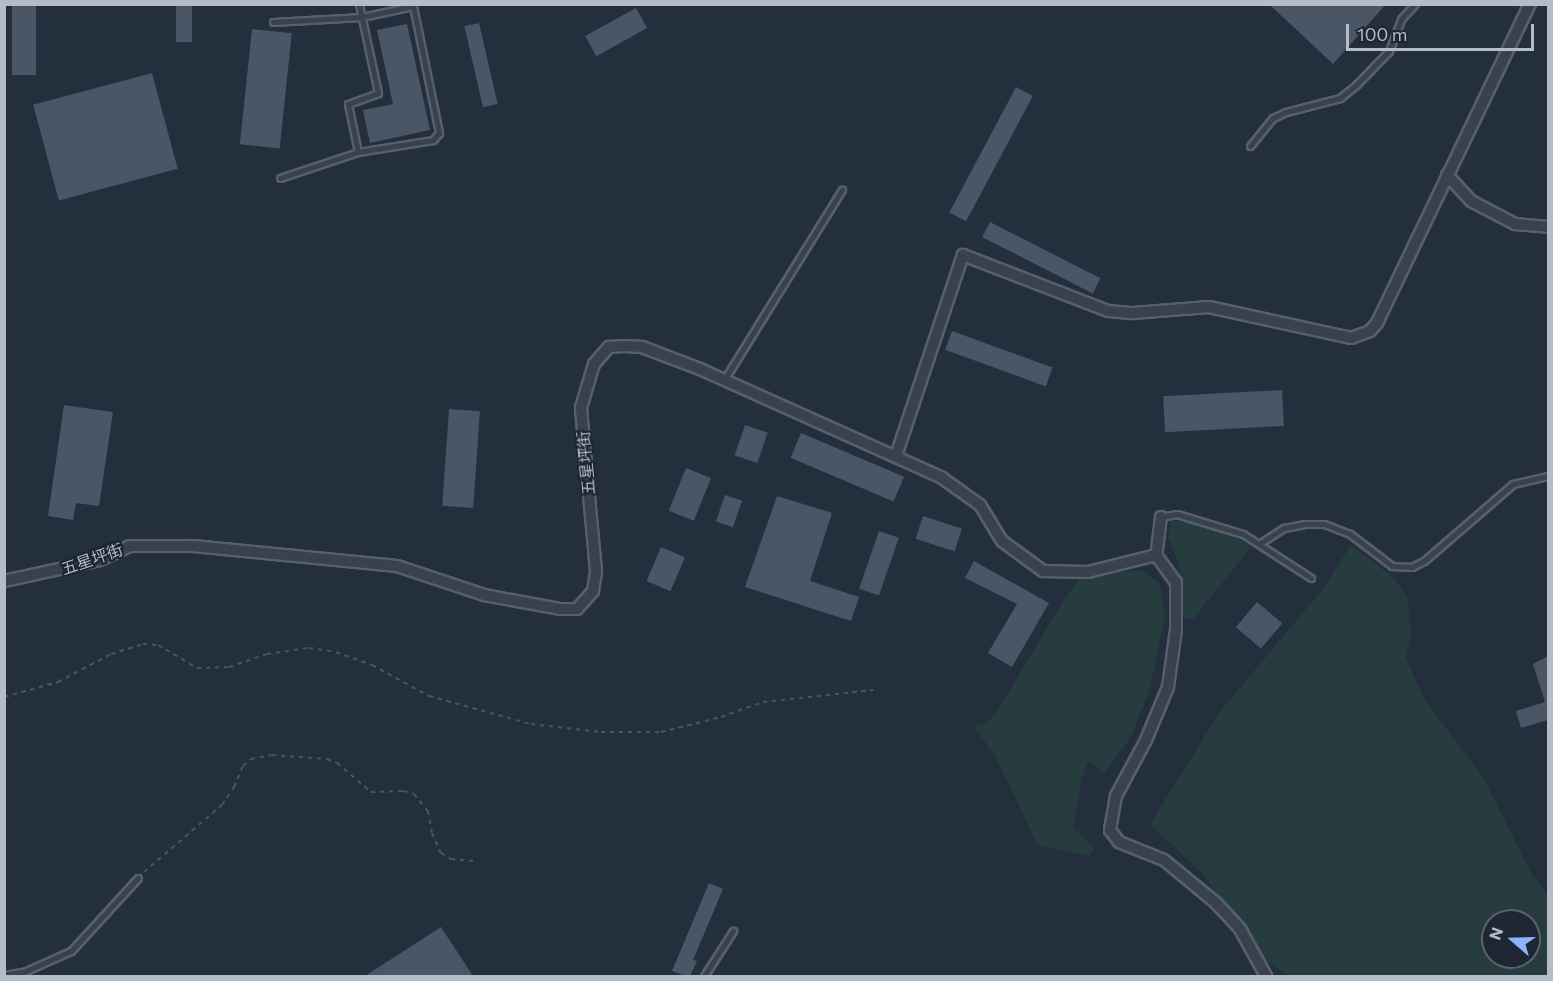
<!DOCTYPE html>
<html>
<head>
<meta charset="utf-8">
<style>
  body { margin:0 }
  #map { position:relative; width:1553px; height:981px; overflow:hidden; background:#242f3d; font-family:Commissioner,"Noto Sans SC",sans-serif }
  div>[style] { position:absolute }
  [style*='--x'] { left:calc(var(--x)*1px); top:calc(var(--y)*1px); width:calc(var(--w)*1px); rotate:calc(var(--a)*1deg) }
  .green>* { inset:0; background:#263c3e }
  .building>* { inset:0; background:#4a5666; transform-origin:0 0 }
  .path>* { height:2px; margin-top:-1px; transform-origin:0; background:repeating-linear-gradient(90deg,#44585b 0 4.5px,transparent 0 9px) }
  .roads { filter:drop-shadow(2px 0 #565f6b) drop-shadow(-2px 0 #565f6b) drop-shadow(0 2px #565f6b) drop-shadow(0 -2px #565f6b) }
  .lane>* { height:5px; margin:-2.5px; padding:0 2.5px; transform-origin:2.5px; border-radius:2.5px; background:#38414d }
  .street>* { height:10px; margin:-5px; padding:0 5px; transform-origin:5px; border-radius:5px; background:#38414d }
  span { translate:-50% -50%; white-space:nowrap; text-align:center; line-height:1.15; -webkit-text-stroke:4.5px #1d2632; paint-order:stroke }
  .street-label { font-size:16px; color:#b4bcc8 }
  .frame { position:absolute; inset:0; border:6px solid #b4bcc8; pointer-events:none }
  .north { position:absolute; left:1481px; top:909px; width:60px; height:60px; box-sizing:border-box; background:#1d2632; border:2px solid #59626e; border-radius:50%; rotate:290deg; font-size:16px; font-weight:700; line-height:24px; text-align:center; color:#b4bcc8 }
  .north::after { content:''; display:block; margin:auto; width:21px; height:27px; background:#8bb5f6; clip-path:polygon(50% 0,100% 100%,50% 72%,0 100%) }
  .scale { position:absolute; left:1346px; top:24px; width:188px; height:27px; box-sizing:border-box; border:3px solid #b4bcc8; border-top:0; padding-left:8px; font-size:18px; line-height:21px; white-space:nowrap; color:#b4bcc8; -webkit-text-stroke:4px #1d2632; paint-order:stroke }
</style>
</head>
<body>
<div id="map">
  <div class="green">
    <i style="clip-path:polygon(1171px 521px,1183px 521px,1220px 532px,1241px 540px,1250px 548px,1193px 619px,1185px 619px,1182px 613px,1179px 564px,1168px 537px)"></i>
    <i style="clip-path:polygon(evenodd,1351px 545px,1396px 580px,1407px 597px,1411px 633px,1406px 658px,1424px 699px,1483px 777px,1531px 873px,1548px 895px,1548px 976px,1289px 976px,1252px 951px,1205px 876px,1150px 824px,1222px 709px,1322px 590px,1351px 545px,1493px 921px,1529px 921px,1529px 957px,1493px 957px,1493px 921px)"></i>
    <i style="clip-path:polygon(1125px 571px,1143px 571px,1160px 584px,1165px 618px,1149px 691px,1131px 737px,1104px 773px,1088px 760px,1081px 781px,1073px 828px,1094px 848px,1089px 856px,1038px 845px,995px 756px,974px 726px,988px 722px,996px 713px,1065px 598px,1081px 577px)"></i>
  </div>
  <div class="building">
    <i style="left:12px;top:4px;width:24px;height:71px"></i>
    <i style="left:176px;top:4px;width:16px;height:38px"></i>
    <i style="clip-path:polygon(1269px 4px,1386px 4px,1333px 64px)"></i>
    <i style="left:636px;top:8px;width:23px;height:58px;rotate:61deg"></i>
    <i style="left:479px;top:23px;width:83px;height:15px;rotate:77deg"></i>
    <i style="clip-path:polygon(407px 24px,430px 130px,370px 143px,363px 110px,393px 104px,377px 30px)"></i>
    <i style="left:252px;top:29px;width:40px;height:116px;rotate:6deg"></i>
    <i style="left:152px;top:73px;width:99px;height:123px;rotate:75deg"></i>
    <i style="left:1016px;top:87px;width:19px;height:142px;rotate:28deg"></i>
    <i style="left:990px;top:222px;width:124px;height:17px;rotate:27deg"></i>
    <i style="left:952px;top:331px;width:107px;height:20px;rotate:20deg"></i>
    <i style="left:1282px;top:390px;width:36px;height:119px;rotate:87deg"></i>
    <i style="clip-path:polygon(64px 405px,113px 412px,99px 506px,76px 503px,73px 520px,48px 516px)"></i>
    <i style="left:449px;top:409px;width:31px;height:97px;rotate:4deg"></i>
    <i style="left:745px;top:425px;width:24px;height:32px;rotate:19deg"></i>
    <i style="left:801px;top:433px;width:112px;height:27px;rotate:23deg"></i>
    <i style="left:686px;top:468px;width:27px;height:46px;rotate:22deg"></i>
    <i style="left:725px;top:495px;width:18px;height:28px;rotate:19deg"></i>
    <i style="clip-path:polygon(777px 496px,832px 513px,810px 581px,859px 597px,851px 621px,745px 587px)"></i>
    <i style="left:923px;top:516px;width:41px;height:24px;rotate:18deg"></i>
    <i style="left:879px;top:531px;width:21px;height:61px;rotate:19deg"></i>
    <i style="left:661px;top:547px;width:26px;height:37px;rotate:23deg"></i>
    <i style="clip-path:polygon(974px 561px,1049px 603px,1012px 667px,988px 653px,1017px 604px,965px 578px)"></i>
    <i style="left:1257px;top:602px;width:33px;height:33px;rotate:40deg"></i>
    <i style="clip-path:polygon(1548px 656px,1548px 720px,1521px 728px,1516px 711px,1545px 702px,1533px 664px)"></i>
    <i style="clip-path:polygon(709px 883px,723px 889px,693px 960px,697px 961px,690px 976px,685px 976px,672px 971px)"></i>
    <i style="clip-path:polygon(441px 927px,473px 976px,365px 976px)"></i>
  </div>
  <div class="path">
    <i style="--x:4;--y:697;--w:56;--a:-15.5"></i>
    <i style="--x:58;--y:682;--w:60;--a:-27.8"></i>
    <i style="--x:111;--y:654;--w:34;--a:-17"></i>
    <i style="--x:143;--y:644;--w:15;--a:4"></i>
    <i style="--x:158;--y:645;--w:45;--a:30.5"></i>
    <i style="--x:197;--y:668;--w:32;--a:-2"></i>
    <i style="--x:229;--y:667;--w:40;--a:-18.9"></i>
    <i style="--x:267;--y:654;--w:42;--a:-8.1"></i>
    <i style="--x:309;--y:648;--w:27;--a:8"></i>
    <i style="--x:336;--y:652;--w:38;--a:20"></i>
    <i style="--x:372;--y:665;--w:65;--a:28.5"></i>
    <i style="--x:429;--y:696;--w:106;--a:15.4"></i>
    <i style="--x:531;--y:724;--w:70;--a:6.5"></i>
    <i style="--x:601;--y:732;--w:60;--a:0"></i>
    <i style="--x:661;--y:732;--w:62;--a:-14"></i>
    <i style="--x:721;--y:717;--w:45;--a:-19.7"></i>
    <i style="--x:763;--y:702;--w:111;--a:-6.2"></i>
    <i style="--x:144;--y:872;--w:103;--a:-40.7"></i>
    <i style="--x:222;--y:805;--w:22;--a:-56"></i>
    <i style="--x:234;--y:787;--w:23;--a:-67"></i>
    <i style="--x:243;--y:766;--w:11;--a:-41"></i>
    <i style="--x:251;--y:759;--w:21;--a:-11"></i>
    <i style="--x:272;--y:755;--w:55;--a:4.2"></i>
    <i style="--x:327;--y:759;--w:11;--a:22"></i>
    <i style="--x:337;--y:763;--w:45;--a:40.5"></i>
    <i style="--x:371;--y:792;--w:32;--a:-2"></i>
    <i style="--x:403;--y:791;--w:11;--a:15"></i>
    <i style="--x:414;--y:794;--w:22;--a:51"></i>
    <i style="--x:428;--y:811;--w:22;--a:80"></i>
    <i style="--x:432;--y:833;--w:22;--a:66"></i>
    <i style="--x:441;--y:853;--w:12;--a:31"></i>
    <i style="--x:451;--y:859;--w:22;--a:5"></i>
  </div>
  <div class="roads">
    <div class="lane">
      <i style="--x:273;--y:22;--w:89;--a:-3.2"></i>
      <i style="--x:362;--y:17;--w:52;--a:-12.2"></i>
      <i style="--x:413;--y:6;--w:130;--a:78.4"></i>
      <i style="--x:439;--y:133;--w:9;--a:131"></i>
      <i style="--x:433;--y:140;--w:76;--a:170.9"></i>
      <i style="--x:358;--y:152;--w:82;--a:161.6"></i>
      <i style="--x:1250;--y:146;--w:36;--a:-51"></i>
      <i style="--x:1273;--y:118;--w:14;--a:-25"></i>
      <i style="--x:1286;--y:112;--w:56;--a:-14.5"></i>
      <i style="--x:1340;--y:98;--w:22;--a:-39"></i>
      <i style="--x:1357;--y:84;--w:46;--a:-45.9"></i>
      <i style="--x:1389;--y:51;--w:34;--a:-69"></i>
      <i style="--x:1401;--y:19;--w:21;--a:-47"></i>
      <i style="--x:358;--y:152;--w:49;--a:-101.8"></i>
      <i style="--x:348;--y:104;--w:32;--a:-20"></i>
      <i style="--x:378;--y:93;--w:91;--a:-102.1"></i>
      <i style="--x:724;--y:380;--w:224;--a:-58.2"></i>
      <i style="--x:1161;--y:517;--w:16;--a:-11"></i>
      <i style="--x:1177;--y:514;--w:69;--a:16.9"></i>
      <i style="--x:1243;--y:534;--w:81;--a:32.9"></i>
      <i style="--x:1259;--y:544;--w:30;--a:-33"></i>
      <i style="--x:1284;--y:528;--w:20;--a:-11"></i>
      <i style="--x:1304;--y:524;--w:20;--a:0"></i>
      <i style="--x:1324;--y:524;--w:28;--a:21"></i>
      <i style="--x:1350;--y:534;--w:53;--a:37.3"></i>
      <i style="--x:1392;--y:566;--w:20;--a:3"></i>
      <i style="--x:1412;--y:567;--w:13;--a:-27"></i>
      <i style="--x:1424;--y:561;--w:118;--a:-40.9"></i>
      <i style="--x:1513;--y:484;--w:36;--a:-13"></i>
      <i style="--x:4;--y:975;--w:22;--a:-10"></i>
      <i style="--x:26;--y:971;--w:49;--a:-24"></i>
      <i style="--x:71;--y:951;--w:99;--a:-47.5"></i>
      <i style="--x:704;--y:976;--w:54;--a:-57.2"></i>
    </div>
    <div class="street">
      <i style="--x:1447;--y:175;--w:35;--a:47"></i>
      <i style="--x:1471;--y:201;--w:50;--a:27.6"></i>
      <i style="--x:1515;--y:224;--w:33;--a:5"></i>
      <i style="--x:896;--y:456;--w:212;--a:-71.6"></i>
      <i style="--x:963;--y:255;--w:155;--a:21.1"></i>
      <i style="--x:1108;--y:311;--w:25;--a:5"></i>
      <i style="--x:1133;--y:313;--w:76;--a:-4.5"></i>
      <i style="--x:1209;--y:307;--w:145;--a:12.3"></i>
      <i style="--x:1351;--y:338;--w:20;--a:-20"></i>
      <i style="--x:1370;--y:331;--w:11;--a:-49"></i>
      <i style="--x:1377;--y:323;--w:354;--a:-64.4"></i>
      <i style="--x:1161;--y:517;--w:38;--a:97"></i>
      <i style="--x:1156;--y:555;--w:34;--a:54"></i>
      <i style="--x:1176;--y:583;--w:47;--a:90"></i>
      <i style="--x:1176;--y:630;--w:58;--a:98"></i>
      <i style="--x:1168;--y:687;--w:57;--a:112.5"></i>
      <i style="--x:1146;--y:740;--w:64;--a:118.2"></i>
      <i style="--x:1116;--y:796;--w:35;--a:100"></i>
      <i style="--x:1110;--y:830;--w:15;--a:53"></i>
      <i style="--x:1119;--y:842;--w:48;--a:21.8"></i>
      <i style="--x:1164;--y:860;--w:67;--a:39.6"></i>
      <i style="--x:1216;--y:903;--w:35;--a:47"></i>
      <i style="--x:1240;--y:929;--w:54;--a:61"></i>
      <i style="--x:4;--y:581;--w:98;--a:-12.3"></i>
      <i style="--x:100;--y:560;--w:33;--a:-25"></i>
      <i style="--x:130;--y:546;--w:63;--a:0"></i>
      <i style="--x:193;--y:546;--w:205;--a:5.6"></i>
      <i style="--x:397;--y:566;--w:92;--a:18.4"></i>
      <i style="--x:484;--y:595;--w:77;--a:10.4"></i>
      <i style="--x:560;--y:609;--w:17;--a:0"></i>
      <i style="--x:577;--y:609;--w:24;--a:-48"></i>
      <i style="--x:593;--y:591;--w:20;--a:-81"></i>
      <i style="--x:596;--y:571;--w:164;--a:-95.3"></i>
      <i style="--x:581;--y:408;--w:46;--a:-73.5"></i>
      <i style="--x:594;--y:364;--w:23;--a:-49"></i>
      <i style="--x:609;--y:347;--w:15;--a:-4"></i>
      <i style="--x:624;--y:346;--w:18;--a:3"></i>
      <i style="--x:642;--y:347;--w:62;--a:20.8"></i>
      <i style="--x:700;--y:369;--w:265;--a:24.2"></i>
      <i style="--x:942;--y:478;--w:47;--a:35.4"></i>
      <i style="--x:980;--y:505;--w:42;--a:58.6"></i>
      <i style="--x:1002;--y:541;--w:51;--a:36.2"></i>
      <i style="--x:1043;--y:571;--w:45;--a:1.3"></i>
      <i style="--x:1088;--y:572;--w:70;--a:-14"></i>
    </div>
  </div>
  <div class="street-label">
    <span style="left:586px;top:463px;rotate:-95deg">五星坪街</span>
    <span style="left:92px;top:559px;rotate:-19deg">五星坪街</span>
  </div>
  <div class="frame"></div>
  <div class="north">N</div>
  <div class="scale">100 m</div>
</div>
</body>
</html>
